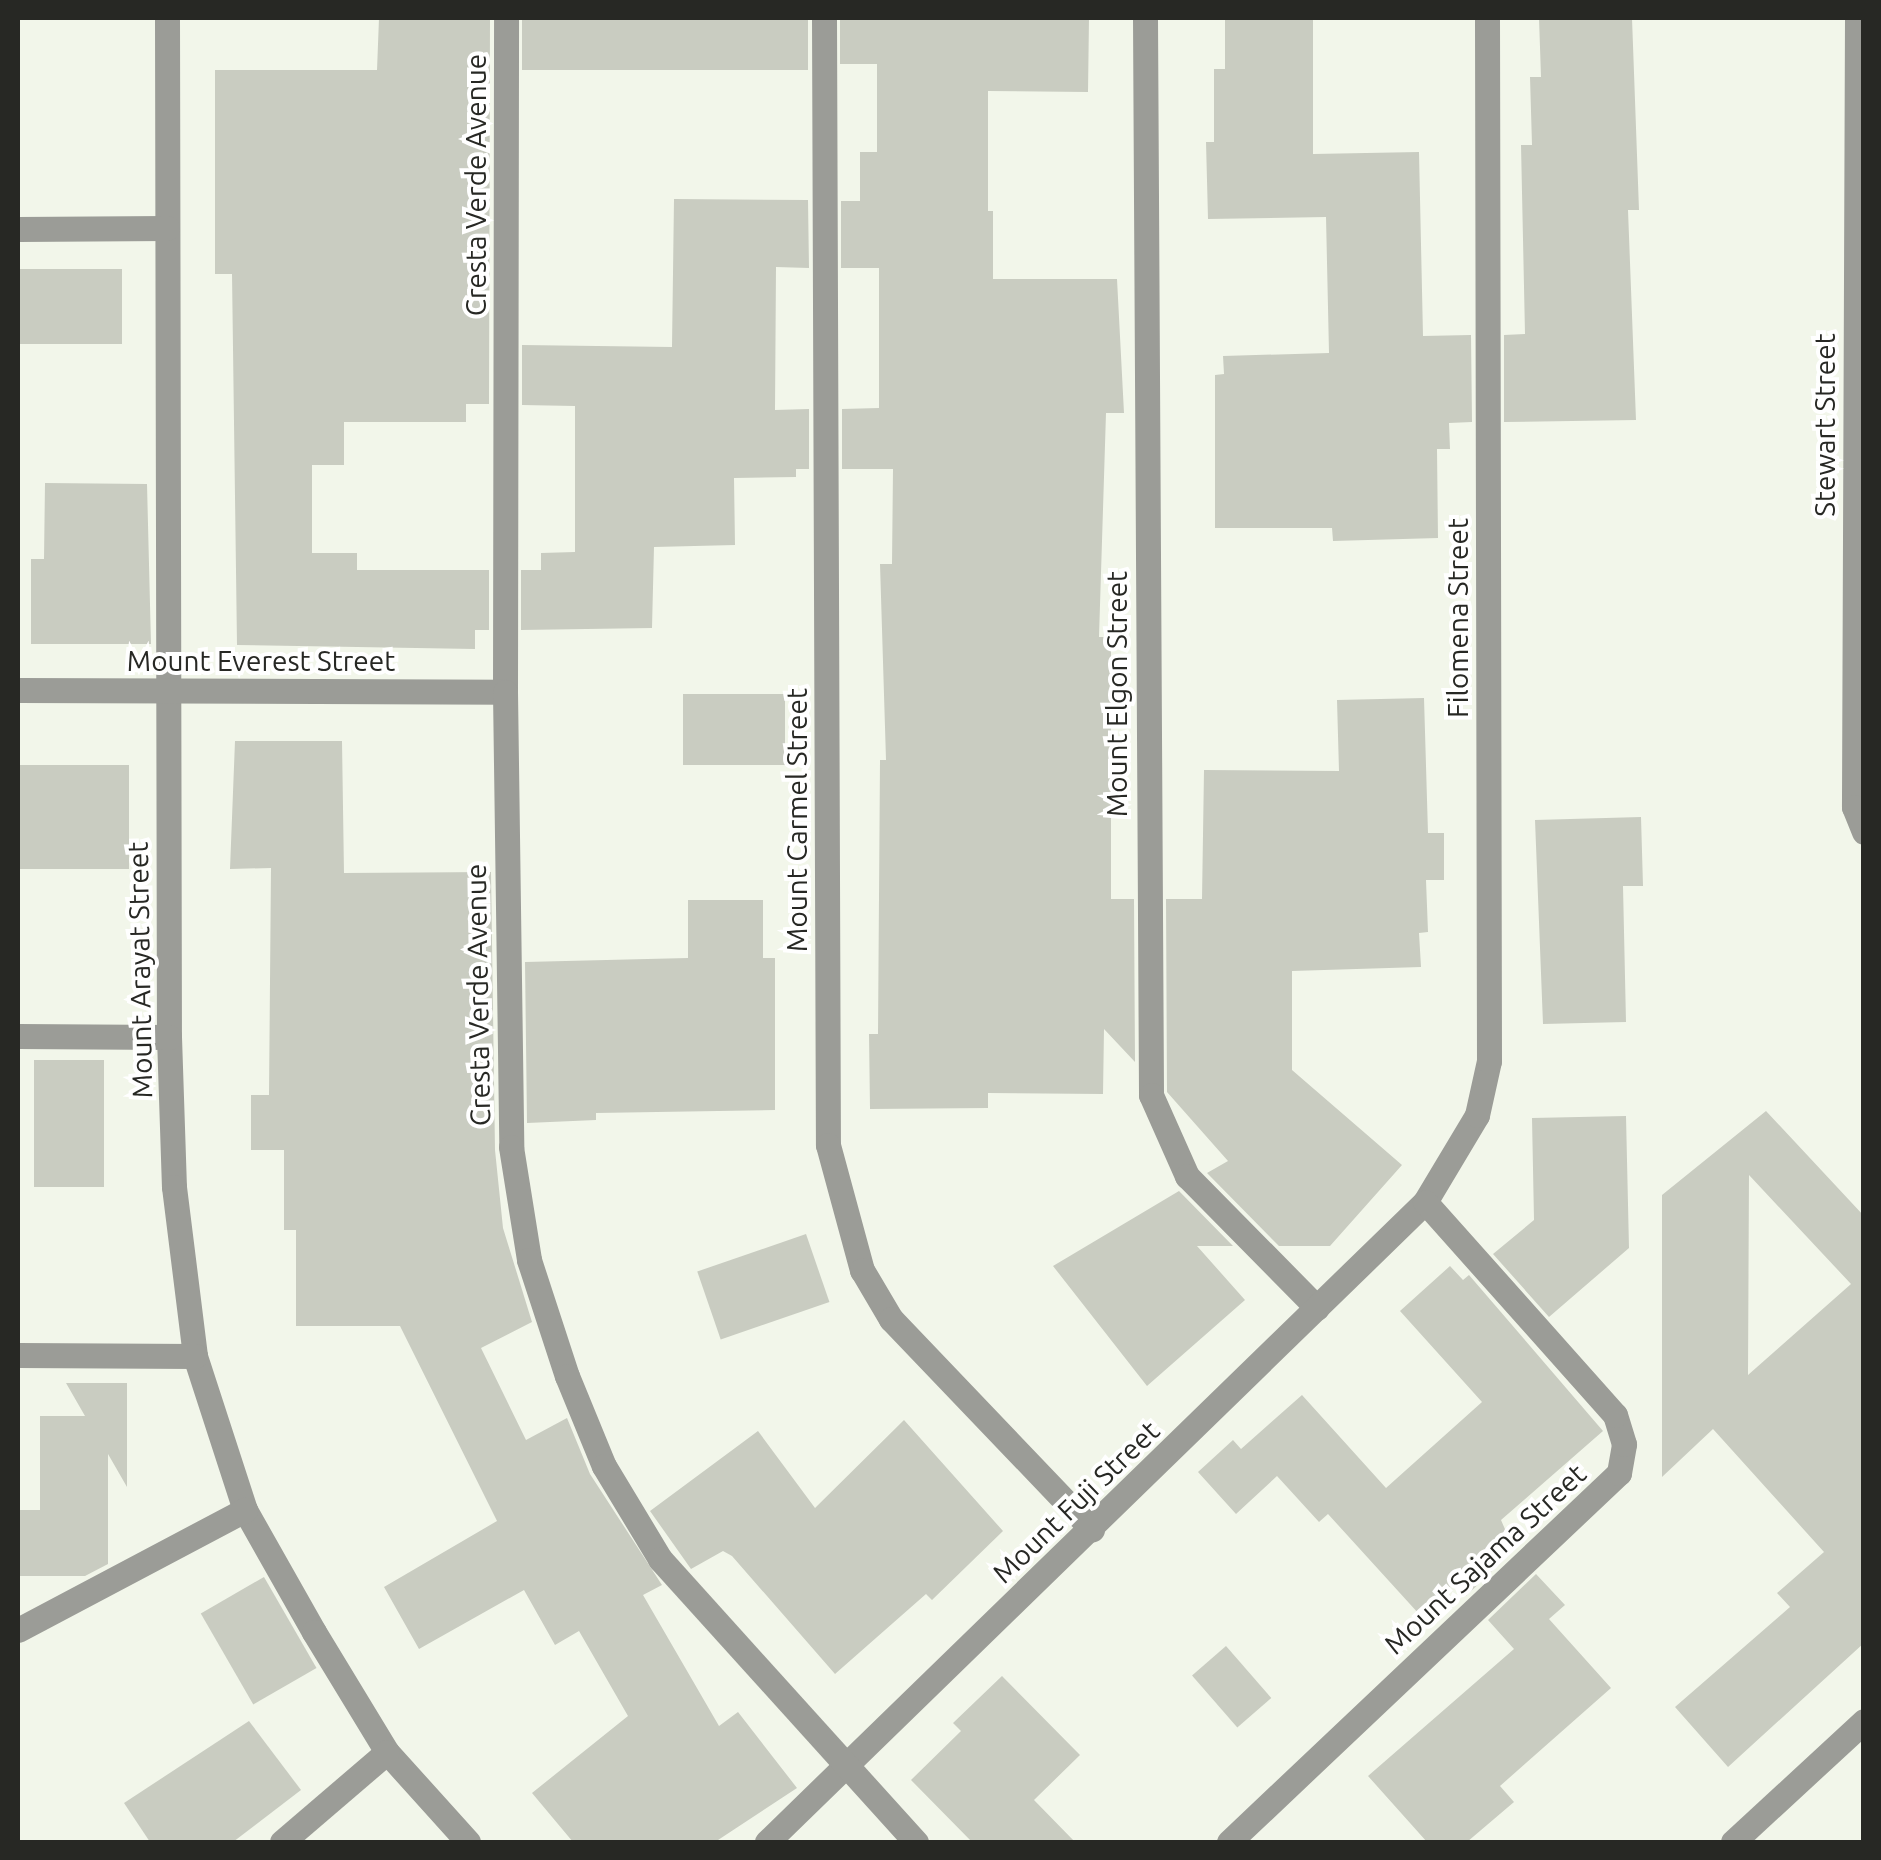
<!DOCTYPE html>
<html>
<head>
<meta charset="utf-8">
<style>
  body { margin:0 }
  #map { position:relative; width:1881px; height:1860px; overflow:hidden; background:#f2f6ea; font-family:Ubuntu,sans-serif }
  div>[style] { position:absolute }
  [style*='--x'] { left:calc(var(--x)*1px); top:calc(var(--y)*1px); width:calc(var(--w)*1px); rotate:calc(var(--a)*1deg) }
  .building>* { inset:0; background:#c9ccc1; transform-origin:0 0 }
  .minor>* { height:25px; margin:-12.5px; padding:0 12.5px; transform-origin:12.5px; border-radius:12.5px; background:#9b9c97 }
  .tertiary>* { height:25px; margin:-12.5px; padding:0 12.5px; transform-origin:12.5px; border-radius:12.5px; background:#9b9c97 }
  span { translate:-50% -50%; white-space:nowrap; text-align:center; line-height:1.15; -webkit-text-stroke:8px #fff; paint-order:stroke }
  .street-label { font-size:28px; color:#272824 }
  .frame { position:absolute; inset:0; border:20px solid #272824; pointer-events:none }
</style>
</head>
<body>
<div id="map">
  <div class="building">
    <i style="clip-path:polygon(379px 18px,490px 18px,489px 404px,466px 404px,466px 422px,344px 422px,344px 465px,312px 465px,312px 553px,357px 553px,357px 570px,489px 570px,489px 630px,475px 630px,475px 649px,237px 645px,232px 274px,215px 274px,215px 70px,377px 70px)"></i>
    <i style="left:522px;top:18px;width:286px;height:52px"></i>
    <i style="clip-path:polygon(1089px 18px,1088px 92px,988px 91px,988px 211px,993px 211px,993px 279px,1117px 279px,1124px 413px,1106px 413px,1099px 637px,1111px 637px,1111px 899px,1134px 899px,1135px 1062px,1104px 1029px,1103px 1094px,988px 1093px,988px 1108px,870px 1109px,869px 1034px,878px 1034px,880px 760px,886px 760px,880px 564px,892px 564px,893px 469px,842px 469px,842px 409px,879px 408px,879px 268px,841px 268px,841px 201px,860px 201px,860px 152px,877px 152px,877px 64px,840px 64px,840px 19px)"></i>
    <i style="clip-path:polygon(1225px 18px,1313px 18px,1313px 154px,1419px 152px,1423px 336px,1471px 335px,1472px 422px,1449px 423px,1450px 449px,1437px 449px,1438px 538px,1333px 541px,1332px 528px,1215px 528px,1215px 375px,1224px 374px,1223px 356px,1329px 353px,1326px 217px,1208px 219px,1206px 142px,1214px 142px,1214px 69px,1225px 69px)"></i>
    <i style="clip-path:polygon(1539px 18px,1632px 18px,1639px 210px,1628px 210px,1636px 420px,1504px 422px,1504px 335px,1525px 334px,1521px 145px,1532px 145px,1530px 77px,1541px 77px)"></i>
    <i style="clip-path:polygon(674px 199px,808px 200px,809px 268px,776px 267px,775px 410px,809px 409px,809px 469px,796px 469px,796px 477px,734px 478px,735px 545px,654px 547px,652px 628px,521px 630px,521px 570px,541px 570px,541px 553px,575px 552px,575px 406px,522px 405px,522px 345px,672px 347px)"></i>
    <i style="left:18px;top:269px;width:104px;height:75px"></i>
    <i style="clip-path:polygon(45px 483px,147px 484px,151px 644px,31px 644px,31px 559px,44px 559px)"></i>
    <i style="left:683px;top:694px;width:102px;height:71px"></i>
    <i style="clip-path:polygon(1424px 698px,1428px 833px,1444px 833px,1444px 880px,1426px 880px,1428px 932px,1419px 933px,1421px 967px,1292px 971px,1292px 1070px,1402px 1165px,1330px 1246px,1279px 1246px,1207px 1173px,1228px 1161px,1167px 1092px,1166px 899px,1202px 899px,1204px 770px,1339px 771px,1337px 700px)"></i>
    <i style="clip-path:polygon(235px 741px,342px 741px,344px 873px,491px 872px,495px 1150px,503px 1228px,532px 1322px,481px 1348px,526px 1440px,567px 1418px,590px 1474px,662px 1585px,643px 1595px,719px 1726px,738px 1712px,797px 1788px,715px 1842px,573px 1842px,532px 1793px,628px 1716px,579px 1631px,555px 1645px,524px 1590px,419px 1649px,384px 1587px,497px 1521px,400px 1326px,296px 1326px,296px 1230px,284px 1230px,284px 1150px,251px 1150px,251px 1095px,269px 1095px,271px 868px,230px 869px)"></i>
    <i style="left:18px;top:765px;width:111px;height:104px"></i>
    <i style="clip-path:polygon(1641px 817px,1643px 886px,1623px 886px,1626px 1022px,1543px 1024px,1535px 820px)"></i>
    <i style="clip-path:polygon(688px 900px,763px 900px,763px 958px,775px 958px,775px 1110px,596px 1113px,596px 1120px,527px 1123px,525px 962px,688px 958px)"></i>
    <i style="left:34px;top:1060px;width:70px;height:127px"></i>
    <i style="clip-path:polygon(evenodd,1766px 1111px,1864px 1216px,1864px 1643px,1728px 1767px,1675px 1707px,1790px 1607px,1777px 1593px,1824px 1552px,1713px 1429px,1662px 1477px,1662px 1195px,1766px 1111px,1749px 1175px,1851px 1284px,1748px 1375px,1749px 1175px)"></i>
    <i style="clip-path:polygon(1626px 1116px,1629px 1248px,1549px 1317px,1493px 1254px,1534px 1220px,1532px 1118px)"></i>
    <i style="clip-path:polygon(1179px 1191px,1233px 1246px,1197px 1246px,1245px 1300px,1147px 1386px,1053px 1266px)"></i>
    <i style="left:806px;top:1234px;width:72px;height:115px;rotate:71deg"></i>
    <i style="clip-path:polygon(1450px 1266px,1463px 1280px,1469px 1275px,1603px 1431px,1501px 1520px,1514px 1550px,1466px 1596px,1454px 1583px,1419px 1614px,1328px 1514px,1319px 1522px,1277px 1476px,1236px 1514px,1198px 1472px,1233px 1440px,1241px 1449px,1302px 1395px,1386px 1488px,1482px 1402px,1400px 1311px)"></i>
    <i style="clip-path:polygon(66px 1383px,127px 1383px,127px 1487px,108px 1454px,108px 1564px,85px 1576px,18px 1576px,18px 1510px,40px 1510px,40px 1416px,85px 1416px)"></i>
    <i style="clip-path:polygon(904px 1420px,1003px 1531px,932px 1600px,926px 1594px,835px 1674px,732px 1556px,723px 1551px,691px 1569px,650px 1511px,758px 1431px,815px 1508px)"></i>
    <i style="clip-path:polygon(1536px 1574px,1565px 1605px,1549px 1619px,1611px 1688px,1500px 1786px,1514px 1802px,1467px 1842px,1427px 1842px,1368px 1776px,1514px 1649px,1488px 1620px)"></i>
    <i style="left:264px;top:1577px;width:105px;height:73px;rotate:60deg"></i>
    <i style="left:1226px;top:1646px;width:69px;height:45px;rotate:49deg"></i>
    <i style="clip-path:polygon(1002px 1676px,1080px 1755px,1034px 1800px,1075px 1842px,972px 1842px,911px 1780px,961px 1731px,953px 1723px)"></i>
    <i style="clip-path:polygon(249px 1721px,301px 1790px,233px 1842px,150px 1842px,124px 1803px)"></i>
  </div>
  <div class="minor">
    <i style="--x:167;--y:18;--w:1019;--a:89.89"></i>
    <i style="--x:169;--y:1037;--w:150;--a:88.1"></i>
    <i style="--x:174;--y:1187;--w:170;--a:82.9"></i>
    <i style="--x:195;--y:1356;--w:162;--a:72"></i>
    <i style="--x:245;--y:1510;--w:140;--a:60.5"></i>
    <i style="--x:314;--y:1632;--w:140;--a:58.7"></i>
    <i style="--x:387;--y:1752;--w:121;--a:48"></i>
    <i style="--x:824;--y:18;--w:1127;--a:89.8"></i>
    <i style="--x:828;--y:1145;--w:130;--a:74.8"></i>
    <i style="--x:862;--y:1270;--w:57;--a:59.4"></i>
    <i style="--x:891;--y:1319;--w:291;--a:46.3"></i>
    <i style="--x:1145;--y:18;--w:1077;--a:89.68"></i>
    <i style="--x:1151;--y:1095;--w:89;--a:66"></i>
    <i style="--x:1187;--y:1176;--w:185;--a:45.4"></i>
    <i style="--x:1857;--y:18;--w:789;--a:90.22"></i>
    <i style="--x:1854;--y:807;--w:27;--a:68"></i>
    <i style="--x:18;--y:229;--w:149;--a:-0.4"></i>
    <i style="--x:505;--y:692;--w:674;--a:-89.91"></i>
    <i style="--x:18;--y:1036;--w:151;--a:0.4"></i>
    <i style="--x:18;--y:1355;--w:177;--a:0.3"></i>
    <i style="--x:18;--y:1630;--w:257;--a:-27.9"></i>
    <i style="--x:282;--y:1842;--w:138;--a:-40.6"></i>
    <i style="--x:767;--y:1842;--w:918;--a:-44.21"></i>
    <i style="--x:1425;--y:1202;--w:101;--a:-59.1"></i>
    <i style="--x:1477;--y:1115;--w:55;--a:-77.5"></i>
    <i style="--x:1489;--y:1061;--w:1043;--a:-90.11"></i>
    <i style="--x:1229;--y:1842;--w:537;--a:-43.42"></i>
    <i style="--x:1619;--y:1473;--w:29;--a:-80"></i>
    <i style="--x:1624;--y:1444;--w:30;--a:-107"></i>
    <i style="--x:1615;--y:1415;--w:285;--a:-131.7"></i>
  </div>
  <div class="tertiary">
    <i style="--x:18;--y:690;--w:487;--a:0.2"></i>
    <i style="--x:505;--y:692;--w:455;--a:89.2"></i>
    <i style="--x:511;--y:1147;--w:114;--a:80.9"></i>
    <i style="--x:529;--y:1260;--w:122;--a:71.9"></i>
    <i style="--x:567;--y:1376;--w:97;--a:67.7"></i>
    <i style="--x:604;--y:1466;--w:109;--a:58.9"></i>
    <i style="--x:660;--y:1559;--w:382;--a:47.9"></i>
    <i style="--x:1733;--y:1842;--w:178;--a:-42.7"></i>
  </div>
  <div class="street-label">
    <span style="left:476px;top:185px;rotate:-90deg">Cresta Verde Avenue</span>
    <span style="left:1825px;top:425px;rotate:-90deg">Stewart Street</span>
    <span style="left:1458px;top:618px;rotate:-90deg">Filomena Street</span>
    <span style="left:261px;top:661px">Mount Everest Street</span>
    <span style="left:1117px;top:694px;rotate:-90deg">Mount Elgon Street</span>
    <span style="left:797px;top:820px;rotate:-90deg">Mount Carmel Street</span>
    <span style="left:140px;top:970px;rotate:-91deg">Mount Arayat Street</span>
    <span style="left:478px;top:995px;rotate:-91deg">Cresta Verde Avenue</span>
    <span style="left:1076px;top:1502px;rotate:-44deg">Mount Fuji Street</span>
    <span style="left:1485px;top:1559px;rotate:-43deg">Mount Sajama Street</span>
  </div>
  <div class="frame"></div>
</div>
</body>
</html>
